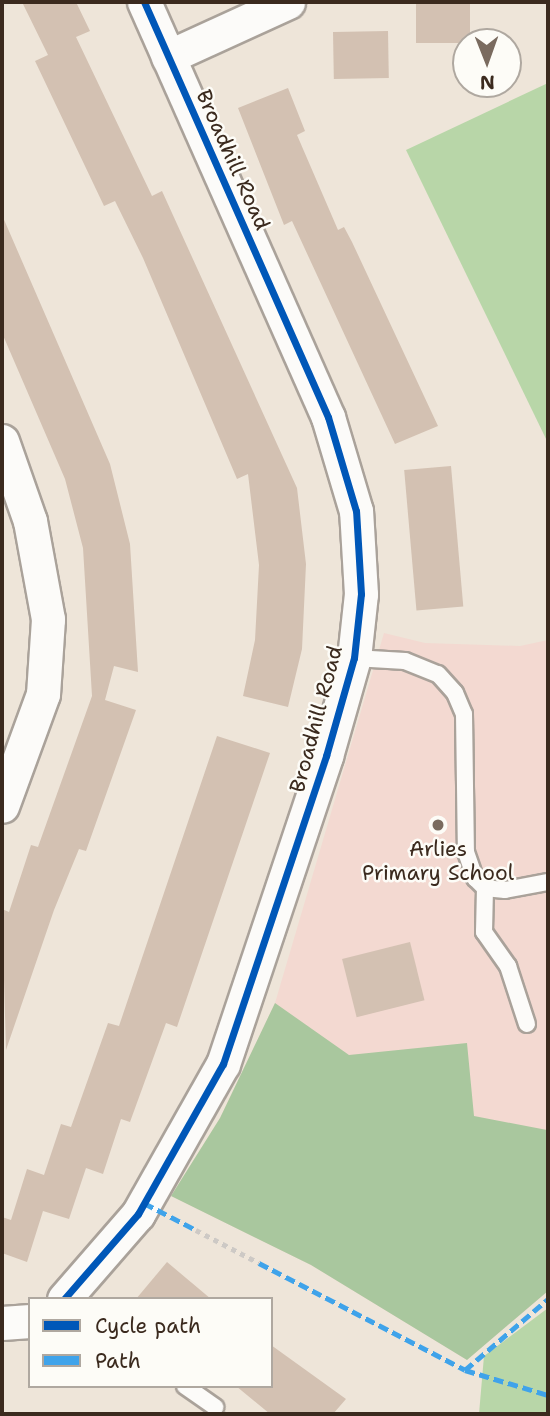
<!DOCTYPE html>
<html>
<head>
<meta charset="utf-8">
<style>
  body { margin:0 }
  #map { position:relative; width:550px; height:1416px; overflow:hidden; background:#eee5d9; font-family:"Shantell Sans",sans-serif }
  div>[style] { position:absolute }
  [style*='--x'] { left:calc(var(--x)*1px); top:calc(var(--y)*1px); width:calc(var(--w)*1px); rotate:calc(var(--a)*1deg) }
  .built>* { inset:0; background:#f3d9d1 }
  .green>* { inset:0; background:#b8d6a8 }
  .forest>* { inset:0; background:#a9c79e }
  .building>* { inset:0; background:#d3c1b2; transform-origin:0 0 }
  .path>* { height:4.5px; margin-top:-2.25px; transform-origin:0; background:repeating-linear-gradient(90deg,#cdc9c5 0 5px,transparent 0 10px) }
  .roads { filter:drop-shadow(2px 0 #aaa29a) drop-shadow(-2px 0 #aaa29a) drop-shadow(0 2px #aaa29a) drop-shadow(0 -2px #aaa29a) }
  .lane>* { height:16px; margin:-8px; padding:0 8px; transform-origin:8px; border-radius:8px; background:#fcfbf9 }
  .street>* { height:33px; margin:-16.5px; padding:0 16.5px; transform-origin:16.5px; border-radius:16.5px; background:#fcfbf9 }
  .quiet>* { height:5px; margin-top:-2.5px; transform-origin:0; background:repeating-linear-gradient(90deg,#3fa3ea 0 10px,transparent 0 15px) }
  .cycleway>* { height:7px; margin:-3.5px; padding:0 3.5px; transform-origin:3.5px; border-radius:3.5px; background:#0057b8 }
  .dots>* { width:19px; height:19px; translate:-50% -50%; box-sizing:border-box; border:4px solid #fdfcf7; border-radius:50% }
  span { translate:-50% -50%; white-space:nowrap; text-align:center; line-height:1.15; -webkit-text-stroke:5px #fdfcf7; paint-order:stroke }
  .street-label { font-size:21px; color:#3b2a1e }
  .poi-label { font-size:21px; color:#3b2a1e }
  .frame { position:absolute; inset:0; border:4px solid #3b2a1e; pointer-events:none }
  .legend { position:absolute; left:28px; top:1297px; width:245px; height:91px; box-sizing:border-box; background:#fdfcf7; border:2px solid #afa8a0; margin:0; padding:9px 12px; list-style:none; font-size:21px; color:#3b2a1e }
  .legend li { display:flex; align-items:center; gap:14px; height:35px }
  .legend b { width:35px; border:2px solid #afa8a0 }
  .north { position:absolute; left:452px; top:28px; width:70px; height:70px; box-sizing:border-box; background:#fdfcf7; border:2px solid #afa8a0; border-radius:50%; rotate:179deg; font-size:19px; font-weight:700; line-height:28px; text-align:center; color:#3b2a1e }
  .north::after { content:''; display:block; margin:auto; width:24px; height:32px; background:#7a6b5f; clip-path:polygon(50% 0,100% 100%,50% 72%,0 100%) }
</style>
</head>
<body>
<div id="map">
  <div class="built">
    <i style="clip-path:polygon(384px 633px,425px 643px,520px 646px,548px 640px,548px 1291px,467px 1360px,311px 1265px,171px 1196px,220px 1118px,275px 1003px)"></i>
  </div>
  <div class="green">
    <i style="clip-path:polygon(548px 83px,548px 443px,406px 150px)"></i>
    <i style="clip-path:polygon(548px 1308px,548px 1414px,479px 1414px,484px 1356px)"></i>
  </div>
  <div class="forest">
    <i style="clip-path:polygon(275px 1003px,349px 1055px,467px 1043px,474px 1116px,547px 1130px,548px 1291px,467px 1360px,311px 1265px,171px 1196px,220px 1118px)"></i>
  </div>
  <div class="building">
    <i style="clip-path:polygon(22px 2px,76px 2px,90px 31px,76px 37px,152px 196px,162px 191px,297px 488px,306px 564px,302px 649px,288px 707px,243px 696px,255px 640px,259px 565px,248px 474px,237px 479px,143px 258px,115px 201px,104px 206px,35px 61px,48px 55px)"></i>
    <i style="left:416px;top:2px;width:54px;height:41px"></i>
    <i style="left:388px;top:31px;width:47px;height:55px;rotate:89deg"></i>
    <i style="clip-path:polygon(288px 88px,305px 131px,297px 135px,338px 230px,344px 227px,352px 242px,438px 426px,395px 444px,292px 221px,284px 225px,238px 108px)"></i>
    <i style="clip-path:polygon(2px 215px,110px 464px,130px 544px,138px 672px,114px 666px,105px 700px,136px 710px,86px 851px,79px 849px,54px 910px,6px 1050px,2px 909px,9px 912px,31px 845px,38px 847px,92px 696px,83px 548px,65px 479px,2px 333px)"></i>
    <i style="left:451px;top:466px;width:141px;height:47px;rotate:85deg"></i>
    <i style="clip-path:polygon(217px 736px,270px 753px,177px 1027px,166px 1023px,130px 1122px,121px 1119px,103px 1174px,86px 1168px,69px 1219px,43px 1211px,27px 1262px,2px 1253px,2px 1217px,11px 1220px,27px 1169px,44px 1175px,61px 1124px,71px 1127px,108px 1023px,119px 1026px)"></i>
    <i style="left:410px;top:942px;width:60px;height:70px;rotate:76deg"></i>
    <i style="clip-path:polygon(167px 1262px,211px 1299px,136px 1299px)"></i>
    <i style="clip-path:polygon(271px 1345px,346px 1399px,333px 1414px,270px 1414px,236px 1386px,271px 1386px)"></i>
  </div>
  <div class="path">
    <i style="--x:196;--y:1230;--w:71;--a:27.6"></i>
  </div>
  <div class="roads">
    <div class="lane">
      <i style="--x:354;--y:658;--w:51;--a:3.4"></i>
      <i style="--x:405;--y:661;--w:35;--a:22"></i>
      <i style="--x:438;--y:674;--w:25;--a:48"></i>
      <i style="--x:455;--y:693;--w:23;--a:67"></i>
      <i style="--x:464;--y:714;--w:138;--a:89.2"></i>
      <i style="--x:466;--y:852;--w:28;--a:71"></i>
      <i style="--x:475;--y:878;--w:14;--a:45"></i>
      <i style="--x:485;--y:888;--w:20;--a:6"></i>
      <i style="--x:505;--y:890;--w:44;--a:-10.5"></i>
      <i style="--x:485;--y:888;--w:44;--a:91.3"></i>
      <i style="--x:484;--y:932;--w:42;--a:54.8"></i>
      <i style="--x:508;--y:966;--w:61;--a:71.9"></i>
      <i style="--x:185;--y:1386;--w:37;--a:35"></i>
    </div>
    <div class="street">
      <i style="--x:168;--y:57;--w:132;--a:-24.6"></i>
      <i style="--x:2;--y:441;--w:85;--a:70.7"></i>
      <i style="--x:30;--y:521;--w:100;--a:79.6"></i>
      <i style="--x:48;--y:619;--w:75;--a:93.8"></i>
      <i style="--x:43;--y:694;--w:119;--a:110.1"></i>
      <i style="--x:64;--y:1299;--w:113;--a:-49"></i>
      <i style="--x:138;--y:1214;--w:172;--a:-60.5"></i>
      <i style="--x:223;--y:1064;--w:325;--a:-71.5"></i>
      <i style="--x:326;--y:756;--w:102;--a:-74.1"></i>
      <i style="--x:354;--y:658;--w:64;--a:-83.8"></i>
      <i style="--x:361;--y:594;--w:83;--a:-93.4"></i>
      <i style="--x:356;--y:511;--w:98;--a:-106.6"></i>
      <i style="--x:328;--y:417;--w:454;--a:-113.9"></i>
      <i style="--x:2;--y:1323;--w:28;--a:-4"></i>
    </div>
  </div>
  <div class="quiet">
    <i style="--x:144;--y:1203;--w:59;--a:27.4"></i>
    <i style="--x:259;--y:1263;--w:232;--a:27.4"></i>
    <i style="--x:465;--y:1370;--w:87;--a:16.8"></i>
    <i style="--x:465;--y:1370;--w:109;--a:-40.5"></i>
  </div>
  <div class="cycleway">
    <i style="--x:64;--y:1299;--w:113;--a:-49"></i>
    <i style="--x:138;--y:1214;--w:172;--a:-60.5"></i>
    <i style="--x:223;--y:1064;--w:325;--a:-71.5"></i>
    <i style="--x:326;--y:756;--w:102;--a:-74.1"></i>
    <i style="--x:354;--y:658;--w:64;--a:-83.8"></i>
    <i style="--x:361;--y:594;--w:83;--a:-93.4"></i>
    <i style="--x:356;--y:511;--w:98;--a:-106.6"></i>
    <i style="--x:328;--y:417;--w:454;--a:-113.9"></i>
  </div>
  <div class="dots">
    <i style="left:438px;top:825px;background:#7a6b5f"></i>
  </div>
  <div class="street-label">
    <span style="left:233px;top:160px;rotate:66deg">Broadhill Road</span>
    <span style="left:316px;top:719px;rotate:-75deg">Broadhill Road</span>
  </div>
  <div class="poi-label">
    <span style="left:438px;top:861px">Arlies<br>Primary School</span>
  </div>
  <div class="frame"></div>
  <ul class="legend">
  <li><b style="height:9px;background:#0057b8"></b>Cycle path</li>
  <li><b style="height:9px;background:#3fa3ea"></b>Path</li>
  </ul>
  <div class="north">N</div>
</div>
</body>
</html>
